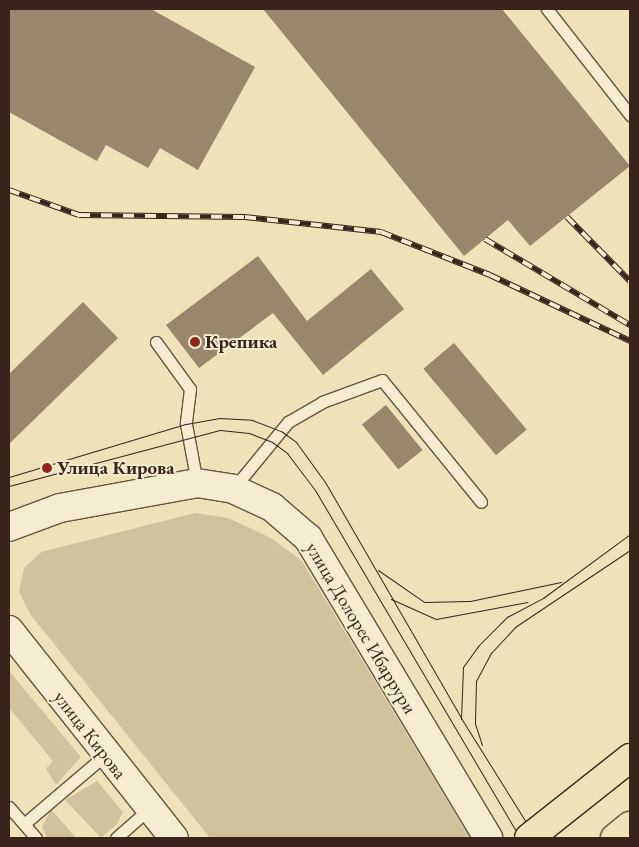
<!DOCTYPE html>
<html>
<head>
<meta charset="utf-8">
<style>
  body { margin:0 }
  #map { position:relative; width:639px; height:847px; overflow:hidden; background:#f0e2b8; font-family:"EB Garamond",serif }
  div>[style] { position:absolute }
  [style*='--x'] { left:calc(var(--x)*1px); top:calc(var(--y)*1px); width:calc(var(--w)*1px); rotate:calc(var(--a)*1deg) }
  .green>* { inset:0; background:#d1c29d }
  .building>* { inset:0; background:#99866c; transform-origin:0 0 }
  .roads { filter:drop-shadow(1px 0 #685342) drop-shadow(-1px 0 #685342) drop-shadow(0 1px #685342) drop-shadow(0 -1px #685342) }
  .lane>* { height:11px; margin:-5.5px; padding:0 5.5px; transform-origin:5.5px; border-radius:5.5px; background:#f5ecd1 }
  .secondary>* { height:28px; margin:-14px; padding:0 14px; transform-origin:14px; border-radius:14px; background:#f5ecd1 }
  .primary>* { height:28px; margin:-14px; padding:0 14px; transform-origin:14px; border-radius:14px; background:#f0e2b8 }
  .tram>* { height:1px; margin:-0.5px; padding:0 0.5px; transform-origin:0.5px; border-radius:0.5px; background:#3a231a }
  .rail>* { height:5.5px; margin-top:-2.75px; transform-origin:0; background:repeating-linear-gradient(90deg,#f5ecd1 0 11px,#3a231a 0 22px); box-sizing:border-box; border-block:1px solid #3a231a }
  .bridges { filter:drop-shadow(1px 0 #3a231a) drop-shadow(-1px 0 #3a231a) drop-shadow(0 1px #3a231a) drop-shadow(0 -1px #3a231a) }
  .primary-bridge>* { height:28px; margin:-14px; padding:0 14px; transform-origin:14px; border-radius:14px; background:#f0e2b8 }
  .dots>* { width:14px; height:14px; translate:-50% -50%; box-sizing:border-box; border:2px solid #f5ecd1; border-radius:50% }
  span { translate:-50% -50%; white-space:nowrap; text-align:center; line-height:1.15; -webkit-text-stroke:4px #f5ecd1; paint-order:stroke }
  .poi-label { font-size:19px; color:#3a231a; font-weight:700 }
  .left { translate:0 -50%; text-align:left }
  .street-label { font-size:19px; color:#3a231a }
  .frame { position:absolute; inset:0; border:10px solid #3a231a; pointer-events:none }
</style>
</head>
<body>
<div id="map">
  <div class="green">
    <i style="clip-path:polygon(195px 513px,228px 518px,271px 538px,302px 561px,470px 838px,210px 838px,30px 614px,19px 592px,24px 568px,41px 552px)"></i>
    <i style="clip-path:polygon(9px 671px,81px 757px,56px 785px,46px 769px,53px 761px,9px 708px)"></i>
    <i style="clip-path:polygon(97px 781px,123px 812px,117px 824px,101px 838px,65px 800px)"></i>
    <i style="clip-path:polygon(51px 809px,76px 838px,47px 838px,42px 827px)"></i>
  </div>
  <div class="building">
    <i style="clip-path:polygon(9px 9px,151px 9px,255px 67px,198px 170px,160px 148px,148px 168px,106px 145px,97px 161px,9px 112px)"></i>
    <i style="clip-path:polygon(263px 9px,502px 9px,630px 166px,530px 246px,508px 220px,464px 256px)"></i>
    <i style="clip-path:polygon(258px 256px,307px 321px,371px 269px,404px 309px,323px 375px,273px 313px,199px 368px,166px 325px)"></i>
    <i style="clip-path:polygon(83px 302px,118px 338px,9px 444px,9px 374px)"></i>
    <i style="left:454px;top:343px;width:113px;height:40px;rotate:50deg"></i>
    <i style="left:386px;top:405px;width:58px;height:31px;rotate:51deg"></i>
  </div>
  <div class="roads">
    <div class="lane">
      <i style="--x:547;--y:9;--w:135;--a:51.9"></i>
      <i style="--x:156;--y:342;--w:58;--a:54.1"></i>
      <i style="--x:190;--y:389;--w:35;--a:97"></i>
      <i style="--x:186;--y:424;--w:60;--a:79.4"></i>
      <i style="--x:233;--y:489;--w:87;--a:-50.6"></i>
      <i style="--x:288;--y:422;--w:39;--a:-30"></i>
      <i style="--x:322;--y:402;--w:64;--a:-20.1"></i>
      <i style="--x:382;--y:380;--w:157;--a:50.9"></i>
      <i style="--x:9;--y:807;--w:41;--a:48.9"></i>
      <i style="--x:24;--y:824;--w:106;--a:-40.4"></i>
      <i style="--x:116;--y:838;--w:44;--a:-41.3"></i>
    </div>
    <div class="secondary">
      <i style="--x:9;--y:527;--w:54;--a:-20.4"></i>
      <i style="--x:60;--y:508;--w:139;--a:-10.3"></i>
      <i style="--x:197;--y:483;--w:36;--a:9"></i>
      <i style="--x:233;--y:489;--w:43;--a:24.8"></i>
      <i style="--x:272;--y:507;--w:48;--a:40.7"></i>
      <i style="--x:308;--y:538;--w:350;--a:59"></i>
      <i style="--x:9;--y:630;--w:265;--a:51.6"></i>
    </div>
    <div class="primary">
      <i style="--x:615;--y:838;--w:19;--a:-39"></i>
    </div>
  </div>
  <div class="tram">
    <i style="--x:9;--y:477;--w:185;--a:-16.7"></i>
    <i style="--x:186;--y:424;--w:34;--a:-10"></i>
    <i style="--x:219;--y:418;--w:33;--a:3"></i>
    <i style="--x:252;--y:420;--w:31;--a:21"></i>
    <i style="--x:281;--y:431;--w:19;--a:36"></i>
    <i style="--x:296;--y:442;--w:49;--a:54.1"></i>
    <i style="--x:325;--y:482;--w:272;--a:60"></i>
    <i style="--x:461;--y:718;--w:142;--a:58"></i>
    <i style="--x:9;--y:486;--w:218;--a:-14.9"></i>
    <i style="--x:220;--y:430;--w:29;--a:6"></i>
    <i style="--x:249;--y:433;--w:25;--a:21"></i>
    <i style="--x:272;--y:442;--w:19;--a:36"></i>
    <i style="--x:287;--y:453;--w:46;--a:52.9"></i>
    <i style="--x:315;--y:490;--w:404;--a:59.5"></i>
    <i style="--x:378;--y:570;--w:56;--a:34.8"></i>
    <i style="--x:424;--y:602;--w:46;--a:-1.2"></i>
    <i style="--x:470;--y:601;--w:93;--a:-11.8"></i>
    <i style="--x:391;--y:599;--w:49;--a:24"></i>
    <i style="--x:436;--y:619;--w:93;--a:-10.6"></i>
    <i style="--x:461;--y:719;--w:52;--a:-87.8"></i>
    <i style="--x:463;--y:667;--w:27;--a:-54"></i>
    <i style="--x:479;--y:645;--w:40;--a:-45"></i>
    <i style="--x:507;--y:617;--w:41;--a:-27.8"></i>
    <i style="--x:543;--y:598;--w:108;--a:-36.3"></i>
    <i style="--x:482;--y:745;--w:22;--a:-108"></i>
    <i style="--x:475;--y:724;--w:43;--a:-88.7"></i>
    <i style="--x:476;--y:681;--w:32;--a:-62"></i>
    <i style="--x:491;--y:653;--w:35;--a:-47"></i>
    <i style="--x:515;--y:627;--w:138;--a:-33.8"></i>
  </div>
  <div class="rail">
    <i style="--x:9;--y:190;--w:74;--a:19.7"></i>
    <i style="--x:79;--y:215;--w:166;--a:0.7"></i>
    <i style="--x:245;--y:217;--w:137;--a:6.3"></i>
    <i style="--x:381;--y:232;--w:117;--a:21.5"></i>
    <i style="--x:490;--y:275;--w:155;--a:25.2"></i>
    <i style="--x:567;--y:217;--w:90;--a:45.5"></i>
    <i style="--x:485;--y:239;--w:169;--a:30.7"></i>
  </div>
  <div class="bridges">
    <div class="primary-bridge">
      <i style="--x:529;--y:838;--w:129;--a:-38.4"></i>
    </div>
  </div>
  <div class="dots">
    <i style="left:195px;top:342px;background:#8f2418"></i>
    <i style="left:47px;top:468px;background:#8f2418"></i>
  </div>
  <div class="poi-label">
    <span class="left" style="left:205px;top:342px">Крепика</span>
    <span class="left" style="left:57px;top:468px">Улица Кирова</span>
  </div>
  <div class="street-label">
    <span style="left:361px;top:628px;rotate:59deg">улица Долорес Ибаррури</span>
    <span style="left:90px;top:735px;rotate:52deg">улица Кирова</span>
  </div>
  <div class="frame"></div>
</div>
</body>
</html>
